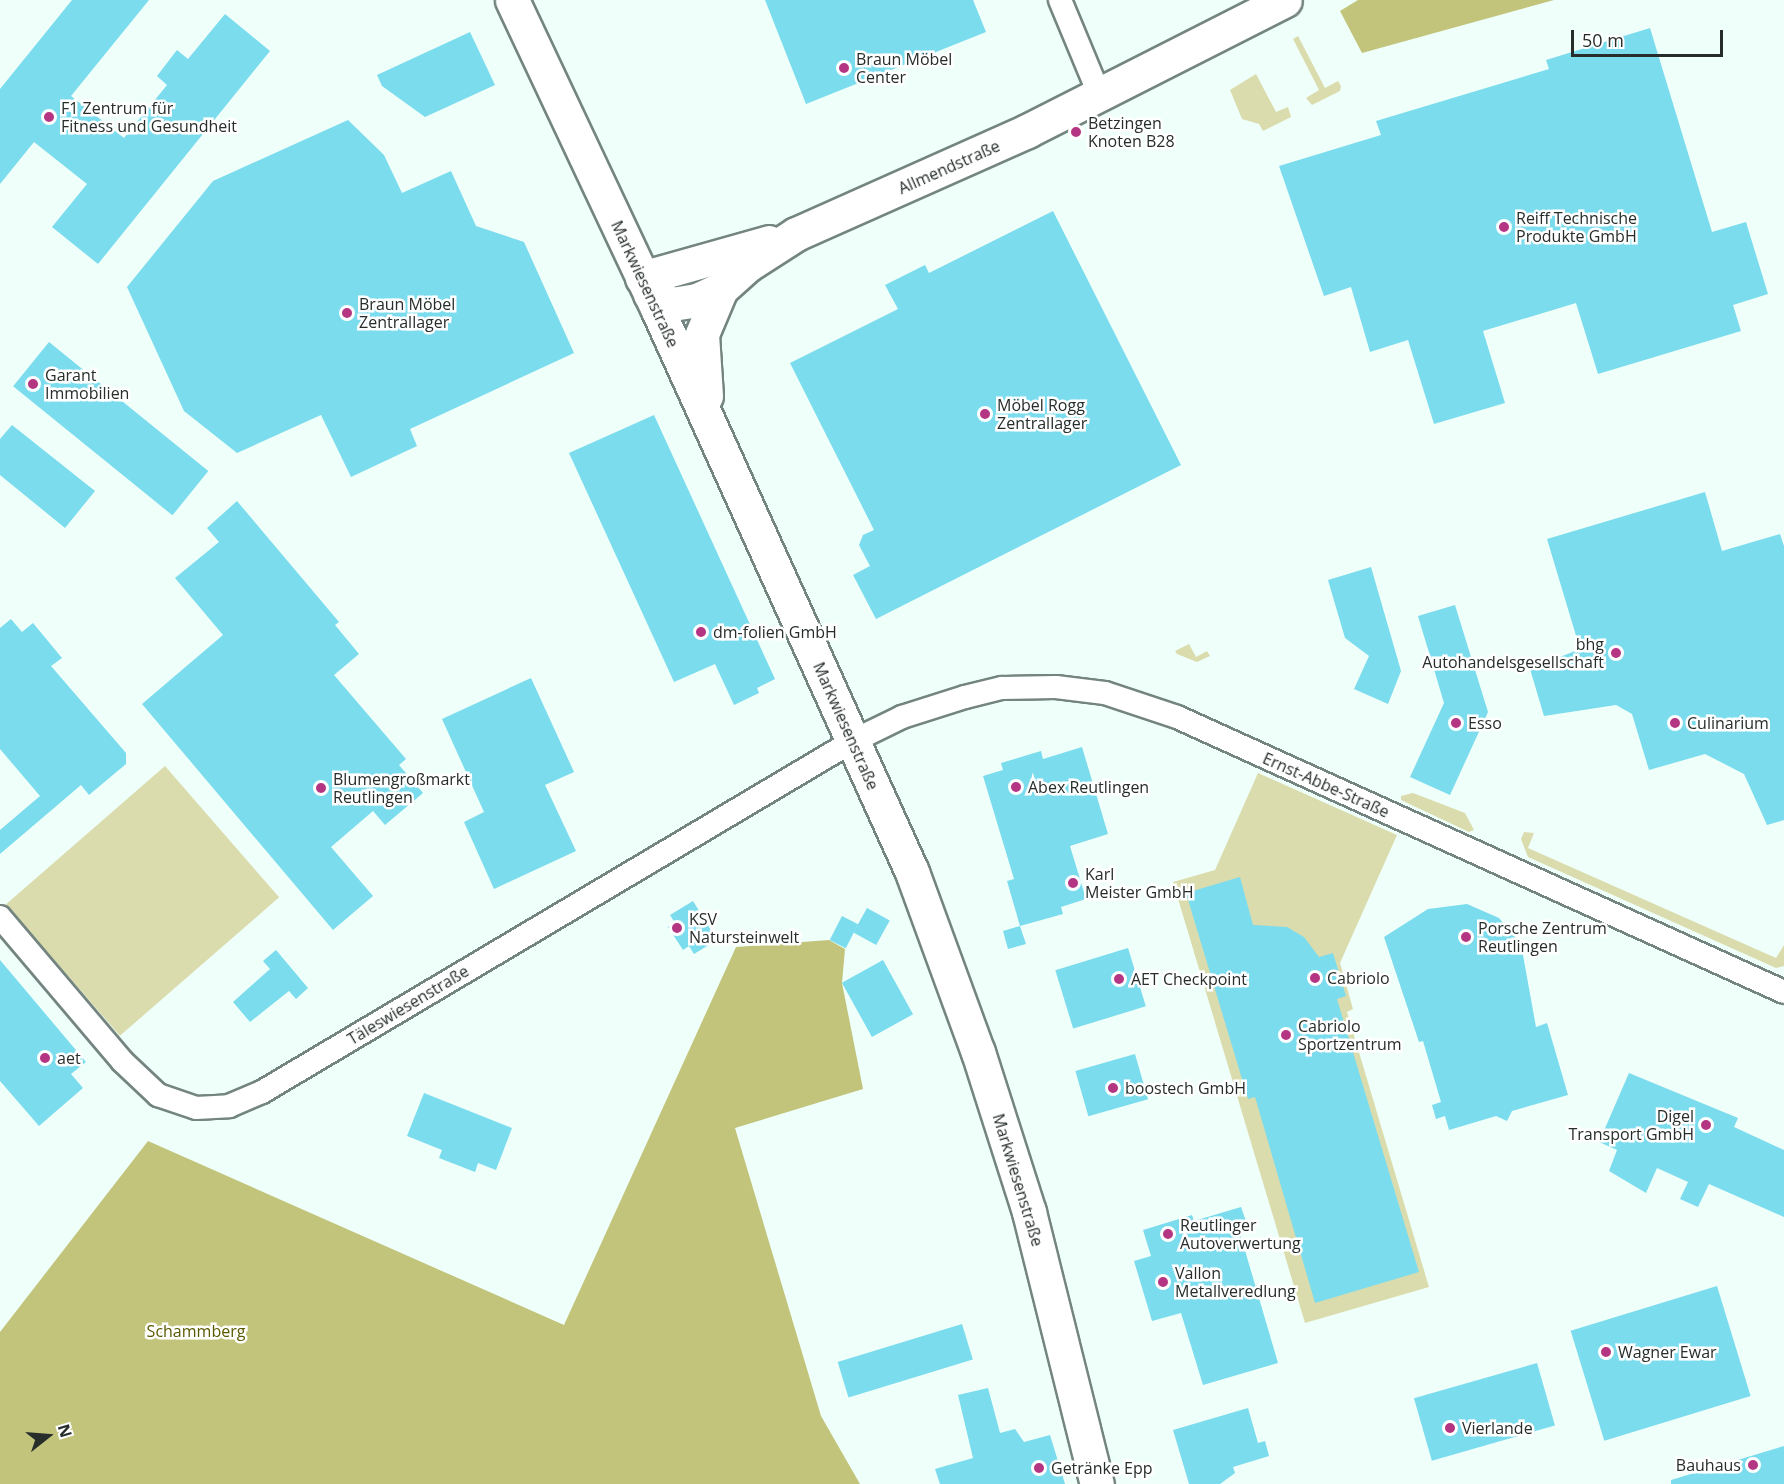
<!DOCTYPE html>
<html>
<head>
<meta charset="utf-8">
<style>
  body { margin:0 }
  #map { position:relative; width:1784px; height:1484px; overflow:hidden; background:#effffa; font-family:"Open Sans",sans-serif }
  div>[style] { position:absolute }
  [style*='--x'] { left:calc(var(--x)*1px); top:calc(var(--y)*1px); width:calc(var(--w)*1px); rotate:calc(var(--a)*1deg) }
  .green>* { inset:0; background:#dbdcad; transform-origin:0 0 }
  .forest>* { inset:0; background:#c2c47b }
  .building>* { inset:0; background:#7bdcee; transform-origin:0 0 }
  .roads { filter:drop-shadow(2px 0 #748581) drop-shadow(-2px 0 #748581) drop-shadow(0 2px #748581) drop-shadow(0 -2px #748581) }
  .street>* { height:22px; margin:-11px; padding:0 11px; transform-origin:11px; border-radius:11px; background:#fff }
  .secondary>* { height:33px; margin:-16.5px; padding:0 16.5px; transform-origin:16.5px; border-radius:16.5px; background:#fff }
  .dots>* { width:16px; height:16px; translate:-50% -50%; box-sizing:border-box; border:3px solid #fff; border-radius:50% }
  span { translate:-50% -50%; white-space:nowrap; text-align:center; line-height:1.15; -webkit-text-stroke:5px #fff; paint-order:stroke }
  .poi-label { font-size:16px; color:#262d2b }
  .left { translate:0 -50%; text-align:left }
  .right { translate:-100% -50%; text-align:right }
  .street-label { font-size:16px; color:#262d2b }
  .park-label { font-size:16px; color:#5b5a00 }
  .north { position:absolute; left:18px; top:1406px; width:60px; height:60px; -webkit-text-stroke:4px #fff; paint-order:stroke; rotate:73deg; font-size:16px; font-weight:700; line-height:24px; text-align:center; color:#262d2b }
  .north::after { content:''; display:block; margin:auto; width:21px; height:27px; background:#262d2b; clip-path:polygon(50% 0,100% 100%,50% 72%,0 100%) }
  .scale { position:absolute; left:1571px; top:30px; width:152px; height:27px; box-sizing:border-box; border:3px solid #262d2b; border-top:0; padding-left:8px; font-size:18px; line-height:21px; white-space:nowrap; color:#262d2b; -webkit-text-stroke:4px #fff; paint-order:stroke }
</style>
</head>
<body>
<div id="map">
  <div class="green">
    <i style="clip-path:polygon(1298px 36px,1325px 88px,1338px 81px,1341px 86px,1340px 91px,1312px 105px,1306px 98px,1319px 90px,1293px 39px)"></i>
    <i style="clip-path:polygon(1256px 74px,1276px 112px,1288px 107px,1291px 117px,1263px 131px,1259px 124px,1242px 119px,1230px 90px)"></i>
    <i style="clip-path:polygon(1189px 644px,1196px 657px,1207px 651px,1210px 656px,1197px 662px,1177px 654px,1175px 651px)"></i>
    <i style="left:165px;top:766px;width:174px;height:211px;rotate:49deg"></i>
    <i style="clip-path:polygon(1258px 773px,1397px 835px,1340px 963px,1353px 1009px,1347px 1012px,1429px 1287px,1305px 1323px,1173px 882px,1215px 870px)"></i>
    <i style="clip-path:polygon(1413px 793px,1465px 813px,1474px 830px,1469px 832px,1401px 800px,1401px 796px)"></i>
    <i style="clip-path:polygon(1524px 832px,1534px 833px,1528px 848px,1776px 958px,1784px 945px,1784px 966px,1776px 968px,1528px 857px,1521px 839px)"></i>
  </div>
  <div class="forest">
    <i style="clip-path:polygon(1358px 0,1554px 0,1362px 53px,1340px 11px)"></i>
    <i style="clip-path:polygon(829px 940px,845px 949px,842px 983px,863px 1089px,735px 1128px,821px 1416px,860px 1484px,0 1484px,0 1332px,148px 1141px,564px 1325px,736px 947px)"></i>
  </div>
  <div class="building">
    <i style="clip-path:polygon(72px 0,149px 0,71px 96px,124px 138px,167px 85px,157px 76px,177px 50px,188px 59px,225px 14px,270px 51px,98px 264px,52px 227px,87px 184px,34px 142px,0 184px,0 89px)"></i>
    <i style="clip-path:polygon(765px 0,973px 0,986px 32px,806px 104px)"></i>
    <i style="clip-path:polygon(1650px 28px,1712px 232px,1746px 222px,1768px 294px,1733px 305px,1741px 331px,1598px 374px,1576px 303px,1483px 331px,1505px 403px,1434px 424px,1408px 340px,1370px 352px,1351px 287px,1324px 296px,1279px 166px,1381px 135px,1376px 121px,1549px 69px,1546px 60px)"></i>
    <i style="clip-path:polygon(470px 32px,495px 85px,425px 117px,382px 86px,377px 75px)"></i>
    <i style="clip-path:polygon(348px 120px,384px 155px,402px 193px,451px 171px,476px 226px,524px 242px,574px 353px,410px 429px,417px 446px,351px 477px,321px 415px,237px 453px,184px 411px,127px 287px,213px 181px)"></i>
    <i style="clip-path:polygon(1053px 211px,1181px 465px,876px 619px,853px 575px,870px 566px,859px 545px,863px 535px,874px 530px,790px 363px,898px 309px,885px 285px,925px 265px,929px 273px)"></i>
    <i style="left:49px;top:342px;width:205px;height:57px;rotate:39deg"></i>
    <i style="clip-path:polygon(654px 415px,775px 679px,757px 688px,759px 693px,734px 705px,715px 664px,674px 682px,569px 453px)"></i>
    <i style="clip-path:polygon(12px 425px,95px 491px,65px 528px,0 475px,0 439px)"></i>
    <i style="clip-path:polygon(1705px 492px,1722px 551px,1780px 534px,1784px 546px,1784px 820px,1767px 825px,1744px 774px,1705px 754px,1649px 770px,1632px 714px,1616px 705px,1544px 716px,1530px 669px,1580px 649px,1547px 539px)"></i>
    <i style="clip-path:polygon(237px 501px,339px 622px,335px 625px,359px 654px,334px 675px,406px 759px,399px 765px,423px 793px,385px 825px,373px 811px,331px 847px,373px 896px,333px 930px,142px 704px,223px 635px,175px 578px,219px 542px,207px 528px)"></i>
    <i style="clip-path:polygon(1371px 567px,1401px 671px,1388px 704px,1354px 689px,1369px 656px,1345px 638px,1328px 580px)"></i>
    <i style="clip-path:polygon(1455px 605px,1488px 712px,1450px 795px,1410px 777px,1444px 703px,1418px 616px)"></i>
    <i style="clip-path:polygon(11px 619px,22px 632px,33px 623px,62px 658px,51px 666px,126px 753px,126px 764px,89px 795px,81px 785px,0 854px,0 830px,40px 796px,0 749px,0 628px)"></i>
    <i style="clip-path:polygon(531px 678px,574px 772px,545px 785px,576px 851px,494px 889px,464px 822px,484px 812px,442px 719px)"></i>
    <i style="clip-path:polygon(1082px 747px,1108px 834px,1070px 846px,1086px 899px,1061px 907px,1063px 914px,1020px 926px,1026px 944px,1008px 949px,1003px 931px,1020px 926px,1007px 881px,1014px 879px,983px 776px,1003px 770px,1001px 763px,1041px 751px,1043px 759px)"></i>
    <i style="clip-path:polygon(1240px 877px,1253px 925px,1287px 927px,1304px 937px,1319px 957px,1333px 953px,1346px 996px,1337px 999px,1419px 1272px,1315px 1303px,1255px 1097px,1248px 1099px,1186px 893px)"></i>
    <i style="clip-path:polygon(693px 901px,717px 940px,694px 954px,689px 946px,683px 950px,668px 927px,675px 923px,670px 915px)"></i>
    <i style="clip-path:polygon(1467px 904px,1499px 918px,1521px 944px,1536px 1027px,1547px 1023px,1568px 1095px,1512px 1111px,1507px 1121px,1496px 1116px,1449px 1130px,1445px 1116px,1436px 1119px,1432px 1105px,1441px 1102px,1423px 1041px,1419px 1042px,1384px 937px,1428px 909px)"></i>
    <i style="left:867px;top:908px;width:26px;height:28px;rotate:29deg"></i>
    <i style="left:842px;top:916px;width:18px;height:27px;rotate:27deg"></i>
    <i style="left:1128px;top:948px;width:61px;height:76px;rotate:73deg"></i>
    <i style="clip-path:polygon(276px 950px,308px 988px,296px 999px,289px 991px,250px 1022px,233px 1002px,270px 969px,263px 961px)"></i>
    <i style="clip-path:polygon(0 960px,86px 1062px,71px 1074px,83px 1088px,39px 1126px,0 1081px)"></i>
    <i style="left:883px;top:960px;width:62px;height:47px;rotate:61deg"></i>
    <i style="left:1135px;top:1054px;width:47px;height:62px;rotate:74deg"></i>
    <i style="clip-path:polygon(1629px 1073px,1738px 1118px,1734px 1127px,1784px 1150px,1784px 1217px,1709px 1184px,1698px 1207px,1680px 1199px,1688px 1182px,1657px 1168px,1646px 1193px,1609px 1171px,1617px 1150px,1599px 1142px)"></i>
    <i style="clip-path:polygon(424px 1093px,512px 1128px,496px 1170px,478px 1163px,475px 1172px,439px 1158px,442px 1150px,407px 1136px)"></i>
    <i style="clip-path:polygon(1241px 1207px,1248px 1227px,1239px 1230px,1278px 1363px,1203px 1385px,1181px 1313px,1152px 1321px,1134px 1261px,1151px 1256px,1143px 1230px,1192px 1215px,1194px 1221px)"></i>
    <i style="left:1717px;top:1286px;width:115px;height:153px;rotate:73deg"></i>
    <i style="left:962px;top:1324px;width:37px;height:130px;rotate:73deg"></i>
    <i style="left:1537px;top:1363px;width:65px;height:128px;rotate:74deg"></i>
    <i style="clip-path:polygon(988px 1388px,1000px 1433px,1015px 1429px,1024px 1442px,1050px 1435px,1065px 1484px,940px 1484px,935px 1469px,973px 1458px,958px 1395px)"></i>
    <i style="clip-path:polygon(1248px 1408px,1258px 1443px,1265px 1441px,1269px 1456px,1233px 1467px,1235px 1473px,1220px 1484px,1189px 1484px,1173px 1430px)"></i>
    <i style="clip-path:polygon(1784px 1446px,1784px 1484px,1671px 1484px,1671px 1480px)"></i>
  </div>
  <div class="roads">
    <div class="street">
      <i style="--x:1060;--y:0;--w:104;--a:67.4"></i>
      <i style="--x:0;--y:917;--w:189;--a:49.7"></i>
      <i style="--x:122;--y:1061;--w:50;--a:43.4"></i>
      <i style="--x:158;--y:1095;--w:40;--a:18.9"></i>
      <i style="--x:196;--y:1108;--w:33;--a:-3"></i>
      <i style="--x:229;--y:1106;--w:36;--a:-23"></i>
      <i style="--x:262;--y:1092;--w:687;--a:-30.71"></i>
      <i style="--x:853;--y:741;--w:55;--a:-26.1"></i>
      <i style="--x:902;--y:717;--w:66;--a:-17.6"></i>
      <i style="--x:965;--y:697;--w:38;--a:-14"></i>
      <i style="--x:1002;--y:688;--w:54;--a:-1.1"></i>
      <i style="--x:1056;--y:687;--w:49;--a:7"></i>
      <i style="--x:1105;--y:693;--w:76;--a:18.4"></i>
      <i style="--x:1177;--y:717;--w:666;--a:24.37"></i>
    </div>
    <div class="secondary">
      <i style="--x:512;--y:0;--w:340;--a:64.8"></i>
      <i style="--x:657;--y:308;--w:619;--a:65.67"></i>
      <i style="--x:912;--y:872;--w:192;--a:69.9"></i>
      <i style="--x:978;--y:1052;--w:168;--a:72.3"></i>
      <i style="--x:1029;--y:1212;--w:280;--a:76"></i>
      <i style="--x:642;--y:278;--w:132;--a:-15.8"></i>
      <i style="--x:650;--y:294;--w:24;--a:24"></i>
      <i style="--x:672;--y:304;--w:25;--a:-9"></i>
      <i style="--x:697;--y:300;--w:26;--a:-25"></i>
      <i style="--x:721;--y:289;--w:36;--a:-42"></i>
      <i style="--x:748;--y:265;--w:57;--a:-32.9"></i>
      <i style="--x:796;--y:234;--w:253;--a:-24"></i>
      <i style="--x:1027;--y:131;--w:289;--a:-26.9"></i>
      <i style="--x:706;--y:396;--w:62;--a:-93.7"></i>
      <i style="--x:702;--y:334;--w:49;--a:-67.1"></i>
    </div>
  </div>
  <div class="dots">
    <i style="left:844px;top:68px;background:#b43582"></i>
    <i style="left:49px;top:117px;background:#b43582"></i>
    <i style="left:1076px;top:132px;background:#b43582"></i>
    <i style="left:1504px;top:227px;background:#b43582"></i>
    <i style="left:347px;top:313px;background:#b43582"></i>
    <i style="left:33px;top:384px;background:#b43582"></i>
    <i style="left:985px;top:414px;background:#b43582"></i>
    <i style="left:701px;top:632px;background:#b43582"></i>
    <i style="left:1616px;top:653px;background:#b43582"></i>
    <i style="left:1456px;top:723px;background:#b43582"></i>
    <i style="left:1675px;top:723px;background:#b43582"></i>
    <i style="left:1016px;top:787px;background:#b43582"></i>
    <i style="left:321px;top:788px;background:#b43582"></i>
    <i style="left:1073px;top:883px;background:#b43582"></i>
    <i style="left:677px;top:928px;background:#b43582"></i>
    <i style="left:1466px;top:937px;background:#b43582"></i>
    <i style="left:1315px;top:978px;background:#b43582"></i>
    <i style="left:1119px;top:979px;background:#b43582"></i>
    <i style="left:1286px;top:1035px;background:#b43582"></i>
    <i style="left:45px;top:1058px;background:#b43582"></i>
    <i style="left:1113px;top:1088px;background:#b43582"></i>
    <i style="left:1706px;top:1125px;background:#b43582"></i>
    <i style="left:1168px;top:1234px;background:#b43582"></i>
    <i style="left:1163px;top:1282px;background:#b43582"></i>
    <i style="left:1606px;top:1352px;background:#b43582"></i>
    <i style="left:1450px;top:1428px;background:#b43582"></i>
    <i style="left:1753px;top:1465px;background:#b43582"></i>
    <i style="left:1039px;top:1468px;background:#b43582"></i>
  </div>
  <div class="poi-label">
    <span class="left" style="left:856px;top:68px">Braun Möbel<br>Center</span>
    <span class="left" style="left:61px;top:117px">F1 Zentrum für<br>Fitness und Gesundheit</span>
    <span class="left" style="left:1088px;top:132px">Betzingen<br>Knoten B28</span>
    <span class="left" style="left:1516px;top:227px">Reiff Technische<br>Produkte GmbH</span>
    <span class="left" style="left:359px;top:313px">Braun Möbel<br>Zentrallager</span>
    <span class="left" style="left:45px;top:384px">Garant<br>Immobilien</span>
    <span class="left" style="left:997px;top:414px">Möbel Rogg<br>Zentrallager</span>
    <span class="left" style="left:713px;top:632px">dm-folien GmbH</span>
    <span class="right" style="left:1604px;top:653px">bhg<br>Autohandelsgesellschaft</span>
    <span class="left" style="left:1468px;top:723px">Esso</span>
    <span class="left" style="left:1687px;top:723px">Culinarium</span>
    <span class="left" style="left:333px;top:788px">Blumengroßmarkt<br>Reutlingen</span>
    <span class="left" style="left:1028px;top:787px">Abex Reutlingen</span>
    <span class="left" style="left:1085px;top:883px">Karl<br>Meister GmbH</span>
    <span class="left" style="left:689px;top:928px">KSV<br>Natursteinwelt</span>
    <span class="left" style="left:1478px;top:937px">Porsche Zentrum<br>Reutlingen</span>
    <span class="left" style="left:1327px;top:978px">Cabriolo</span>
    <span class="left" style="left:1131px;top:979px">AET Checkpoint</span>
    <span class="left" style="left:1298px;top:1035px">Cabriolo<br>Sportzentrum</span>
    <span class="left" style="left:57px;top:1058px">aet</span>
    <span class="left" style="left:1125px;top:1088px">boostech GmbH</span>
    <span class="right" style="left:1694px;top:1125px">Digel<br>Transport GmbH</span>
    <span class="left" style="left:1180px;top:1234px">Reutlinger<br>Autoverwertung</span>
    <span class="left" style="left:1175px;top:1282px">Vallon<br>Metallveredlung</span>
    <span class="left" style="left:1618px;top:1352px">Wagner Ewar</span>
    <span class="left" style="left:1462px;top:1428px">Vierlande</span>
    <span class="right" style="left:1741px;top:1465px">Bauhaus</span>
    <span class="left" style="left:1051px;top:1468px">Getränke Epp</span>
  </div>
  <div class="street-label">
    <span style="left:949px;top:167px;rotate:-24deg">Allmendstraße</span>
    <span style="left:645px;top:284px;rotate:65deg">Markwiesenstraße</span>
    <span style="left:846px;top:726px;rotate:66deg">Markwiesenstraße</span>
    <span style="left:1326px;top:785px;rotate:24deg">Ernst-Abbe-Straße</span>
    <span style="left:408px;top:1005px;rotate:-31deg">Täleswiesenstraße</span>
    <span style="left:1018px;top:1180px;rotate:73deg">Markwiesenstraße</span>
  </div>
  <div class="park-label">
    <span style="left:196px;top:1331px">Schammberg</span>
  </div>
  <div class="north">N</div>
  <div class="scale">50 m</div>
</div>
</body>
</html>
